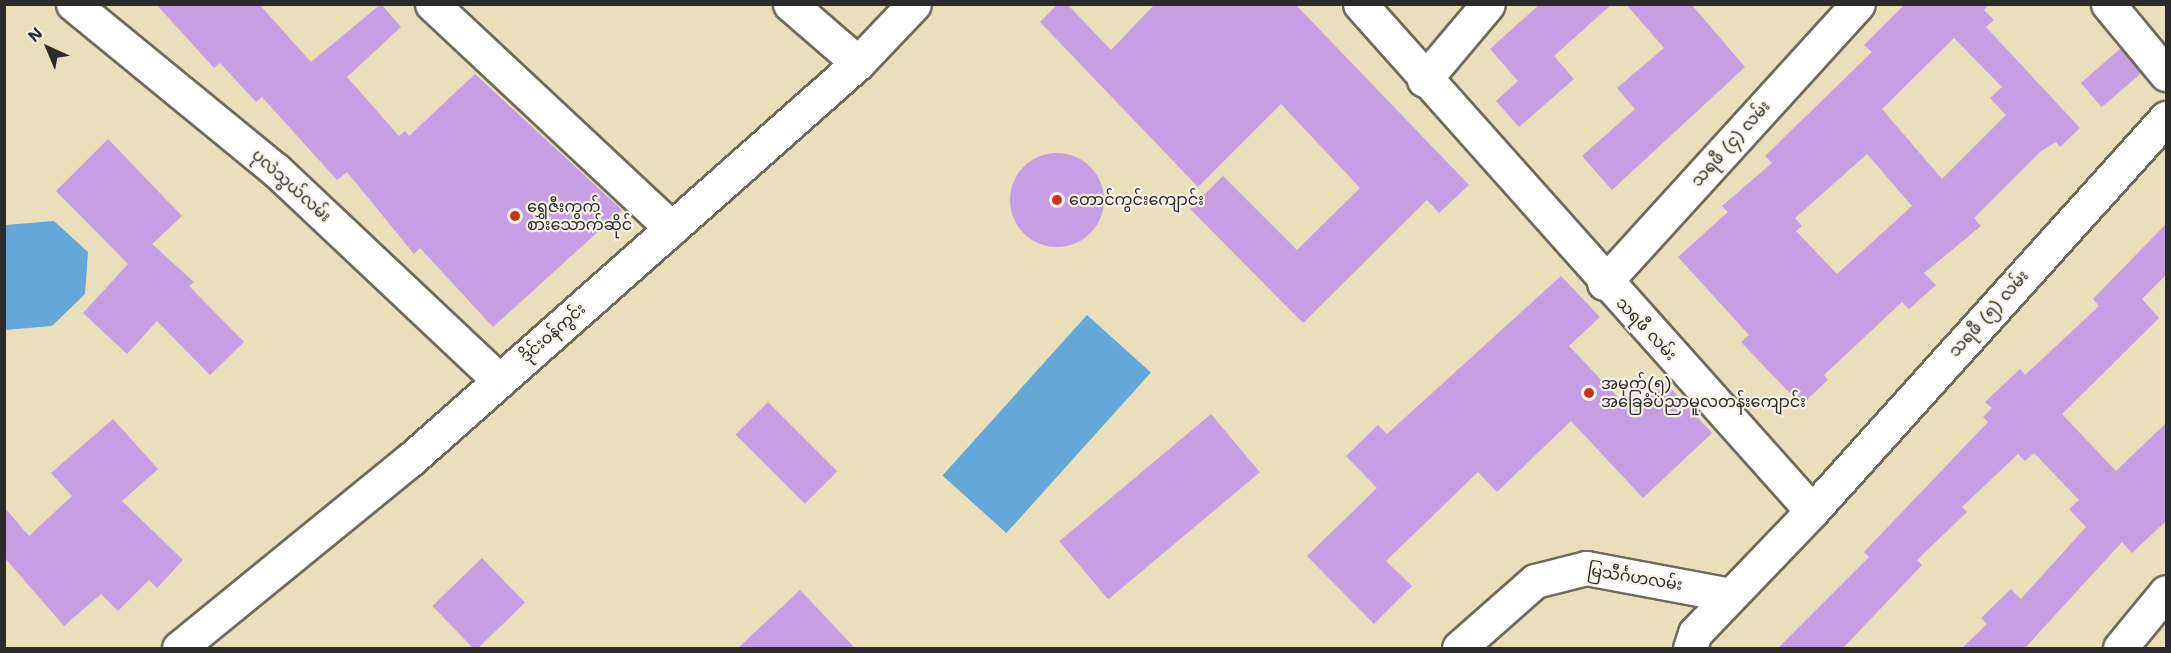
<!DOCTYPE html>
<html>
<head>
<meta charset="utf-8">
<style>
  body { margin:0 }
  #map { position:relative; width:2171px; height:653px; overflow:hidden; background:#eadfbb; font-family:"Shantell Sans","Noto Sans Myanmar",sans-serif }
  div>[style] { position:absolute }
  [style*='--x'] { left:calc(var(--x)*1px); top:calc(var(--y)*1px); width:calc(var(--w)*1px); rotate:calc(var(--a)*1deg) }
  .water>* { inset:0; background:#64a7d9; transform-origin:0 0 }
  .building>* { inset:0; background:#c59ee4; transform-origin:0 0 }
  .round { border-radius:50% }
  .roads { filter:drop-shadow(2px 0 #6e6a5d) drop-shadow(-2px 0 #6e6a5d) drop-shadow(0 2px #6e6a5d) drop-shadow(0 -2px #6e6a5d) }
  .minor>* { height:33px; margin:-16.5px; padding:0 16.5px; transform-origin:16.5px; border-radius:16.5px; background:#fff }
  .tertiary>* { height:33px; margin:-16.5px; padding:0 16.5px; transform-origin:16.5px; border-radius:16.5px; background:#fff }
  .dots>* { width:16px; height:16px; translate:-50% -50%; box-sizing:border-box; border:3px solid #f7f3e8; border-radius:50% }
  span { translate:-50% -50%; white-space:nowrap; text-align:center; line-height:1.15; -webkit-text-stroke:4.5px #f7f3e8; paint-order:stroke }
  .street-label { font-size:16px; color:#2b2b2b }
  .poi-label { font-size:16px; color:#2b2b2b }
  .left { translate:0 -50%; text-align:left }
  .frame { position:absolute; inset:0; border:6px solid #2b2b2b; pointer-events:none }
  .north { position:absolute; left:18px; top:18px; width:60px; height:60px; -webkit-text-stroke:4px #f7f3e8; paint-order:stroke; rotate:316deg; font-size:16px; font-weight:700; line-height:24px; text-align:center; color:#2b2b2b }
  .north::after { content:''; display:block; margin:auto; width:21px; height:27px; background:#2b2b2b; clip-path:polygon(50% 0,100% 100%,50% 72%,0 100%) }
</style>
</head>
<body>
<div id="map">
  <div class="water">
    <i style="clip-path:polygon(54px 221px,88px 252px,85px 294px,52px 326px,5px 330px,5px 225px)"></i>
    <i style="left:1087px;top:315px;width:86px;height:216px;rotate:42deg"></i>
  </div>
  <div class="building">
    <i style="clip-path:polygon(156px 4px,259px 4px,311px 62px,381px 4px,401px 27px,347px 77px,399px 136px,405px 131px,409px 136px,475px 74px,622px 210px,493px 327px,420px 248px,414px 254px,347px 172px,337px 180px,262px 97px,256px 102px,220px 63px,214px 68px)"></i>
    <i style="clip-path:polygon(1058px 4px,1067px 4px,1111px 50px,1155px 4px,1295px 4px,1469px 185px,1439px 213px,1427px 200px,1303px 323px,1190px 209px,1223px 176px,1297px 250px,1360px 188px,1281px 104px,1198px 187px,1040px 22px)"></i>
    <i style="clip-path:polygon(1540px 4px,1612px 4px,1554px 56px,1574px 79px,1519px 127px,1496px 101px,1518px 81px,1490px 49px)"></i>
    <i style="clip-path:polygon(1626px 4px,1691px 4px,1745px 67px,1612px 190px,1582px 156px,1635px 109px,1617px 88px,1664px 48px)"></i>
    <i style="clip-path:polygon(evenodd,1905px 4px,1989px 4px,1984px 10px,1994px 20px,1986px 27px,2080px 128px,2060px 147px,2056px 142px,2040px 152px,1974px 218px,1981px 226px,1924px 273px,1936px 285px,1909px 309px,1902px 302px,1824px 375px,1828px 380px,1801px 405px,1741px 342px,1749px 335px,1678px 257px,1728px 212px,1722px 206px,1772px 163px,1765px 156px,1872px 52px,1864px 45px,1905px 4px,1954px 38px,2002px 87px,1990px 98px,2006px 115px,1942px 179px,1882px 109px,1954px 38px,1905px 4px,1867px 154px,1912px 206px,1837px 274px,1796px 231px,1802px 226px,1795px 218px,1867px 154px)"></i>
    <i style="left:2120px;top:49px;width:32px;height:52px;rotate:49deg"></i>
    <i style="clip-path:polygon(108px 139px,182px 216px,152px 244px,194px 282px,189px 286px,244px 342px,210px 375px,157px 321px,127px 354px,83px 313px,128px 264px,56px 191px)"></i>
    <i class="round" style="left:1010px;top:153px;width:94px;height:94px"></i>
    <i style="clip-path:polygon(2166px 224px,2166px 275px,2142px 299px,2159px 318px,2062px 414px,2116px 471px,2166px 423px,2166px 521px,2132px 553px,2122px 542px,2025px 648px,1962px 648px,1987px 624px,1981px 618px,2011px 589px,2021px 599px,2086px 527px,2069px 509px,2079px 500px,2034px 453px,2025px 461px,2018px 454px,1962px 507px,1967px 512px,1917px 560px,1922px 565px,1843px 648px,1778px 648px,1869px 557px,1864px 552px,1988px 422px,1983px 417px,1992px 408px,1985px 402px,2020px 369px,2025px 375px,2099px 306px,2093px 299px)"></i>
    <i style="clip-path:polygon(1561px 276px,1600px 317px,1569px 346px,1633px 413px,1665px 382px,1712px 433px,1643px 498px,1571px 421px,1497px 492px,1478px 472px,1386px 561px,1412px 586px,1374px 624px,1307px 556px,1377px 488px,1346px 456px,1378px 425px,1387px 434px)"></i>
    <i style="left:768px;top:402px;width:98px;height:46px;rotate:45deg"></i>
    <i style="left:1211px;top:414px;width:76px;height:198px;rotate:50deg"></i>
    <i style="clip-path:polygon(113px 419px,158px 469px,122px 501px,183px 560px,157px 588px,149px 580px,118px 611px,101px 594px,64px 626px,4px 557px,4px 507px,29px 536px,72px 496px,51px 473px)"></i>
    <i style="left:482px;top:558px;width:62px;height:69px;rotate:46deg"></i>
    <i style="clip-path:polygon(800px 590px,855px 648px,738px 648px)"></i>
  </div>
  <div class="roads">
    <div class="minor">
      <i style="--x:73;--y:4;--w:262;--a:39.3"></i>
      <i style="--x:276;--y:170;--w:306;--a:43.3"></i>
      <i style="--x:432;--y:4;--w:328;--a:43.1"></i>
      <i style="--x:790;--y:4;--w:90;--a:40.9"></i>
      <i style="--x:1360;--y:4;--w:679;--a:48.28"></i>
      <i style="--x:1812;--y:511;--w:169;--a:133.8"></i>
      <i style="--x:1695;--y:633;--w:16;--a:108"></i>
      <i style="--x:2108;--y:4;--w:91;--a:50.4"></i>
      <i style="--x:1424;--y:80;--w:99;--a:-49.9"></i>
      <i style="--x:1604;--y:283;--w:377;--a:-47.7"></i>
      <i style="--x:1812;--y:511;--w:529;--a:-47.99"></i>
      <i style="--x:1459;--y:648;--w:101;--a:-41.4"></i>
      <i style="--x:1535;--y:581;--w:53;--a:-14.3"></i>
      <i style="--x:1586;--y:568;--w:147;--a:10.6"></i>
      <i style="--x:2120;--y:648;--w:72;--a:-50.6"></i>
    </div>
    <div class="tertiary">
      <i style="--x:179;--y:648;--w:299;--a:-39.2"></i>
      <i style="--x:411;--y:459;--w:597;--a:-41.54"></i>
      <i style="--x:858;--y:63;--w:81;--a:-46.5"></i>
    </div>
  </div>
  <div class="dots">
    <i style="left:1057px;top:200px;background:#c8321e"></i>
    <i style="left:515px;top:216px;background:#c8321e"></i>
    <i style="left:1589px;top:393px;background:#c8321e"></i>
  </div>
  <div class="street-label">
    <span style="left:1731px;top:144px;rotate:-48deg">သရဖီ (၄) လမ်း</span>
    <span style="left:291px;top:186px;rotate:42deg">ပုလဲသွယ်လမ်း</span>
    <span style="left:1989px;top:314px;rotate:-48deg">သရဖီ (၅) လမ်း</span>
    <span style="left:1646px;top:329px;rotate:47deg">သရဖီ လမ်း</span>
    <span style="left:553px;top:333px;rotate:-41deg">ဒိုင်းဝန်ကွင်း</span>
    <span style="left:1635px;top:578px;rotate:9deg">မြသီင်္ဂဟလမ်း</span>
  </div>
  <div class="poi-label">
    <span class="left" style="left:1069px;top:200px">တောင်ကွင်းကျောင်း</span>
    <span class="left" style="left:527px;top:216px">ရွှေဇီးကွက်<br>စားသောက်ဆိုင်</span>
    <span class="left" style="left:1601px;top:393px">အမှတ်(၅)<br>အခြေခံပညာမူလတန်းကျောင်း</span>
  </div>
  <div class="frame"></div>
  <div class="north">N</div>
</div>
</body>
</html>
